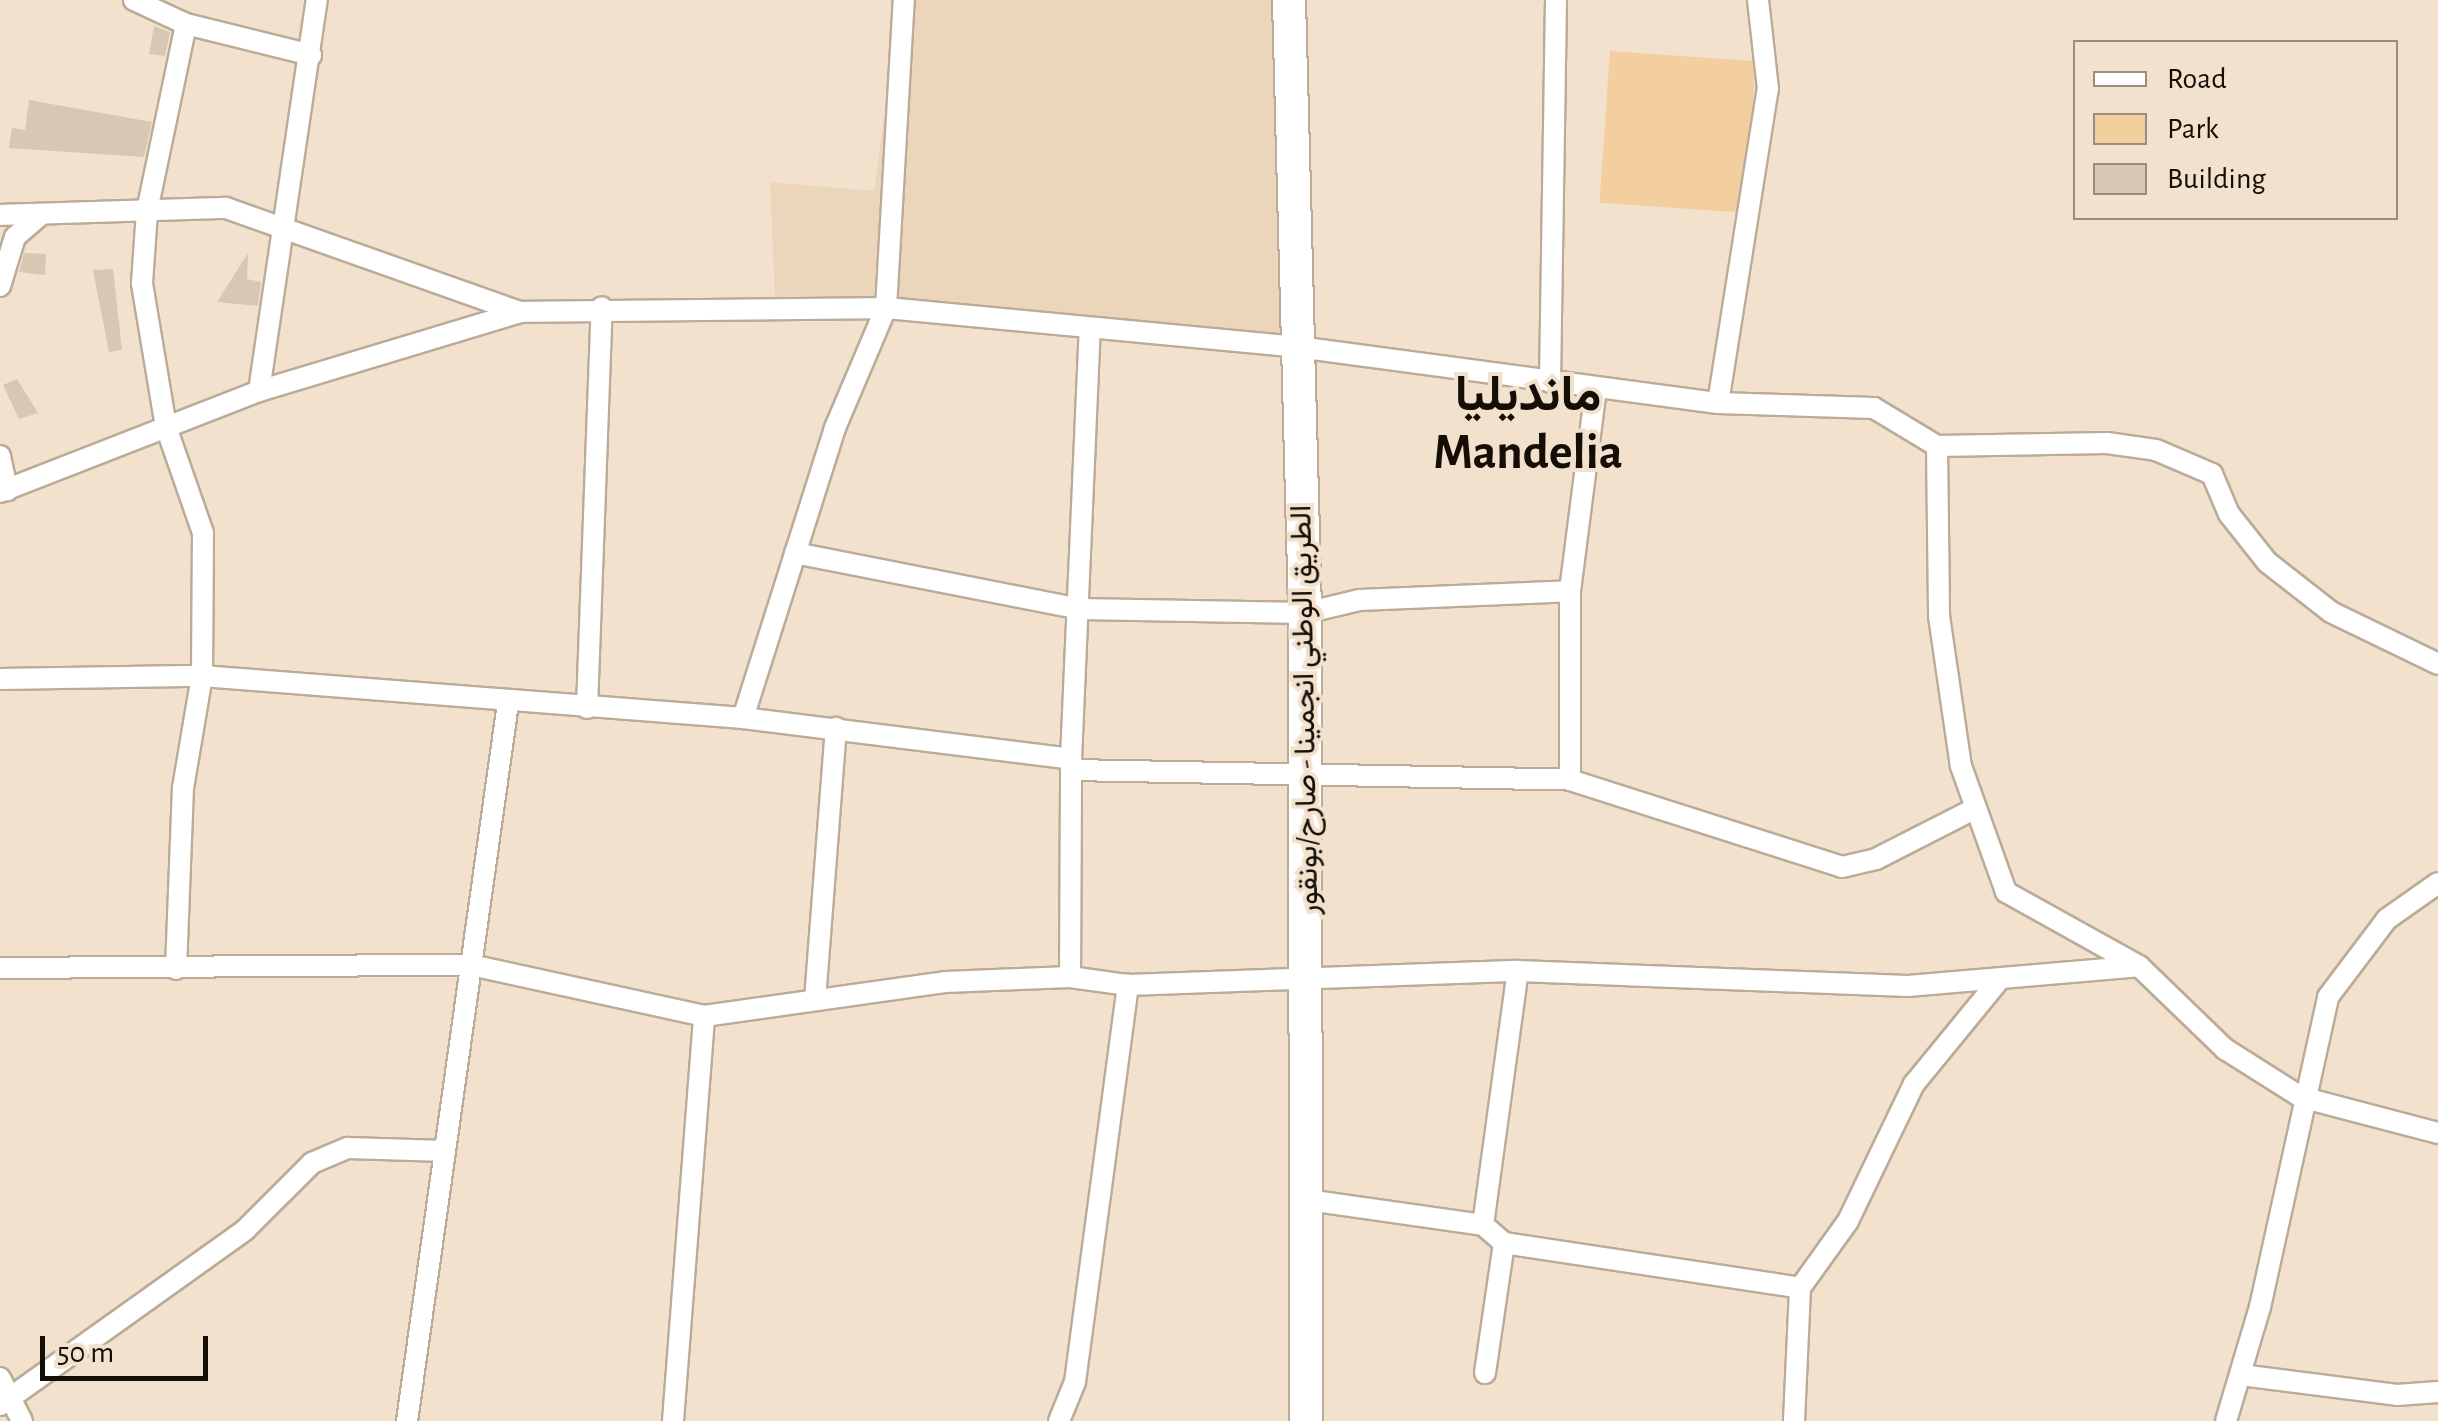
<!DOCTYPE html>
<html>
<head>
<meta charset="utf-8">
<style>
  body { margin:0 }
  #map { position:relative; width:2438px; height:1421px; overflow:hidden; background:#f2e2cd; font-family:"Alegreya Sans",Vazirmatn,sans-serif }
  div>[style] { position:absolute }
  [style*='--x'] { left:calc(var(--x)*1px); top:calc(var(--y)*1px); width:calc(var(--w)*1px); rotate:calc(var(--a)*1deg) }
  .built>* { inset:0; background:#ebd6bb }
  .green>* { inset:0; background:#f3ce9e; transform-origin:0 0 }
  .building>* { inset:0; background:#d7c7b3 }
  .roads { filter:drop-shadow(2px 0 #bbab98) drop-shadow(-2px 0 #bbab98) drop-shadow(0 2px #bbab98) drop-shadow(0 -2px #bbab98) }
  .minor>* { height:20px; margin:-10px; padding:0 10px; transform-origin:10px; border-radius:10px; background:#fff }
  .trunk>* { height:32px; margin:-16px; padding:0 16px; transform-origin:16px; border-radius:16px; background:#fff }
  span { translate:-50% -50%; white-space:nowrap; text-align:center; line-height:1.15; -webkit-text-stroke:8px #f2e2cd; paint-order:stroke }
  .street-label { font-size:30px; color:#140e07 }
  .town-label { font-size:50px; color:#140e07; font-weight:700 }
  .legend { position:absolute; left:2073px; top:40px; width:325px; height:180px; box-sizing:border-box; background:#f2e2cd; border:2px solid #998d7e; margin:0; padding:12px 18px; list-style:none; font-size:30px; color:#140e07 }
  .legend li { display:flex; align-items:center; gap:20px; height:50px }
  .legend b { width:50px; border:2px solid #998d7e }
  .scale { position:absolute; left:40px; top:1336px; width:168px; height:45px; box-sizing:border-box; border:5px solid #140e07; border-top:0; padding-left:12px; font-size:30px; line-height:35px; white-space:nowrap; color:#140e07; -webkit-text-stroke:8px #f2e2cd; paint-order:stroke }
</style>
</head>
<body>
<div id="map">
  <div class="built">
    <i style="clip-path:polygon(900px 0,1276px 0,1290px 339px,775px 299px,770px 182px,874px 191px)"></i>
  </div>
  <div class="green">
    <i style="left:1610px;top:51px;width:146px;height:152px;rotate:4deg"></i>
  </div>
  <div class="building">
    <i style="clip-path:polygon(154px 26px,170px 32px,165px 56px,149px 54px)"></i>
    <i style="clip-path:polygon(29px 100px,152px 122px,144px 157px,9px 148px,12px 128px,25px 130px)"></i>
    <i style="clip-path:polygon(24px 253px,46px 254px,45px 275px,19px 272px)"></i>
    <i style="clip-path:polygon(248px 253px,247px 279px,261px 282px,258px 306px,217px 302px)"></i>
    <i style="clip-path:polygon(113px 269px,122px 350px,109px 352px,93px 270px)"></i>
    <i style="clip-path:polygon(17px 379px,38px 413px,19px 419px,3px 385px)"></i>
  </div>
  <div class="roads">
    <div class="minor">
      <i style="--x:134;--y:0;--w:57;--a:24.8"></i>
      <i style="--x:186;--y:24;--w:129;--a:13.9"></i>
      <i style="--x:0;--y:215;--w:226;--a:-1.8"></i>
      <i style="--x:226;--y:208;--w:312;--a:19.5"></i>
      <i style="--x:0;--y:286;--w:51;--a:-73"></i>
      <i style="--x:15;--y:237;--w:33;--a:-41"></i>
      <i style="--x:1550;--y:382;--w:382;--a:-89.1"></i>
      <i style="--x:259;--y:391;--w:395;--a:-81.6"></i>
      <i style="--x:1718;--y:403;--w:318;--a:-81"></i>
      <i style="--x:1768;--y:89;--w:90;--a:-96.4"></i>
      <i style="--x:1937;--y:446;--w:170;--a:89.3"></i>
      <i style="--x:1939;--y:616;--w:152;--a:81.7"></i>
      <i style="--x:1961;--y:766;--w:134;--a:70.3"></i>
      <i style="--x:2006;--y:892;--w:152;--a:29.1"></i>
      <i style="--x:2139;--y:966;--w:120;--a:44"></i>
      <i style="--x:2225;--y:1049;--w:90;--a:32.3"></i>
      <i style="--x:2301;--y:1097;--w:142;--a:14.7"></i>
      <i style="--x:0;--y:456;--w:35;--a:78"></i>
      <i style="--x:0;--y:492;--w:278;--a:-21.3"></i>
      <i style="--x:259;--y:391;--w:273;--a:-16.8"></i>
      <i style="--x:520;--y:312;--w:366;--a:-0.6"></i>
      <i style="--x:886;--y:308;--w:414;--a:5.4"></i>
      <i style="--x:1298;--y:347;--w:424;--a:7.6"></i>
      <i style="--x:1718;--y:403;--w:156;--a:1.8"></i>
      <i style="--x:1874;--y:408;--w:74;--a:31.1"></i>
      <i style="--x:1937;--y:446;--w:170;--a:-1"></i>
      <i style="--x:2107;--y:443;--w:49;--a:8.1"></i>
      <i style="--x:2156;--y:450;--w:61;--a:23.2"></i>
      <i style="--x:2212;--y:474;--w:43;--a:67"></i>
      <i style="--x:2229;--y:514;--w:61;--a:51.6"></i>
      <i style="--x:2267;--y:562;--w:81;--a:38"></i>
      <i style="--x:2331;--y:612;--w:119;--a:25.9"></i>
      <i style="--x:795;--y:553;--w:290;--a:11.1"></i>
      <i style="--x:1080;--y:609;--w:225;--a:1"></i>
      <i style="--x:1305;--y:613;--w:56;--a:-13.5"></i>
      <i style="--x:1359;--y:600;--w:211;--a:-2.4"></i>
      <i style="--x:0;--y:679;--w:202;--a:-0.9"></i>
      <i style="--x:202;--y:676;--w:543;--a:4.44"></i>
      <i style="--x:743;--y:718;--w:331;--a:7.1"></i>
      <i style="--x:1071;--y:759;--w:11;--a:90"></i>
      <i style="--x:1071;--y:770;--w:499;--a:1.1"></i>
      <i style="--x:1570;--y:780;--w:286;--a:17.7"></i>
      <i style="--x:1842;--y:867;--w:35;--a:-13"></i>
      <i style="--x:1876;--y:859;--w:112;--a:-27"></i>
      <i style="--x:587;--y:708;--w:401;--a:-87.9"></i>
      <i style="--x:743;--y:718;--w:304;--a:-72.4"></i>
      <i style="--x:835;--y:428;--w:130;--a:-67"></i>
      <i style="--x:886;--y:308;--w:309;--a:-86.7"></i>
      <i style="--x:1071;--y:759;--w:428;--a:-87.5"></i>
      <i style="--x:1570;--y:780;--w:189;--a:-90"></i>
      <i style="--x:1570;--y:591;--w:205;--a:-82.7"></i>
      <i style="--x:0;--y:968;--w:471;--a:-0.4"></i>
      <i style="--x:471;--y:965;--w:239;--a:12.3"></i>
      <i style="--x:704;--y:1016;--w:243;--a:-8"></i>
      <i style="--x:945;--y:982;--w:125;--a:-2.3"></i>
      <i style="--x:1070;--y:977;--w:59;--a:7.9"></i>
      <i style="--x:1128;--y:985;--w:390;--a:-2.1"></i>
      <i style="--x:1518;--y:971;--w:390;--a:2.2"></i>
      <i style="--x:1908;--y:986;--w:232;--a:-4.9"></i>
      <i style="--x:176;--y:969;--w:181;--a:-87.8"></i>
      <i style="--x:183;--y:788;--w:114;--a:-80.4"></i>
      <i style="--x:202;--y:676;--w:143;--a:-89.6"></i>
      <i style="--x:203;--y:533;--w:112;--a:-109.2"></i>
      <i style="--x:166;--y:427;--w:146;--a:-99.5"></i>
      <i style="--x:142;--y:283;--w:72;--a:-86"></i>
      <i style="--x:147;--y:211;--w:191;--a:-78.2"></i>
      <i style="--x:1070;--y:977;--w:207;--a:-89.7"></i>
      <i style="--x:815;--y:1000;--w:273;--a:-85.6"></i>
      <i style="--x:1308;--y:1200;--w:177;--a:8.1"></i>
      <i style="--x:1504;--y:1243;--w:299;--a:8.6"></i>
      <i style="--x:1485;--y:1373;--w:131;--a:-81.7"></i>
      <i style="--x:1504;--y:1243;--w:28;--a:-139"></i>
      <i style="--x:1483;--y:1225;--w:256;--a:-82.2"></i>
      <i style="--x:2241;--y:1375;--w:157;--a:7.3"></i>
      <i style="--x:2397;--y:1395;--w:41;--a:-4.2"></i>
      <i style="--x:0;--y:1378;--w:48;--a:62.9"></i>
      <i style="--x:0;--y:1405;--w:301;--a:-35.5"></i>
      <i style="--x:245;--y:1230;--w:95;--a:-45"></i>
      <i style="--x:312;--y:1163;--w:39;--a:-23"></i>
      <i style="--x:348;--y:1148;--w:97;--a:1.8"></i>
      <i style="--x:407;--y:1421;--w:725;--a:-81.99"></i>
      <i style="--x:673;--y:1421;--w:406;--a:-85.6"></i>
      <i style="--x:1059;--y:1421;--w:42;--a:-67.7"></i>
      <i style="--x:1075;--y:1382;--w:401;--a:-82.4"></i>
      <i style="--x:1794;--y:1421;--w:133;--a:-87.4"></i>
      <i style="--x:1800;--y:1288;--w:82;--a:-54.4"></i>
      <i style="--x:1848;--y:1221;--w:152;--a:-64.3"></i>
      <i style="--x:1914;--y:1084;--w:136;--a:-50.7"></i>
      <i style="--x:2226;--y:1421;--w:119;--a:-73.4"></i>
      <i style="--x:2260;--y:1307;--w:317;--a:-77.6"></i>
      <i style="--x:2328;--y:997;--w:98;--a:-52.9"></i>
      <i style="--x:2387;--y:919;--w:62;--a:-35.2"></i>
    </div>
    <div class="trunk">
      <i style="--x:1289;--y:0;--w:613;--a:88.5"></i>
      <i style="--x:1305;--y:613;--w:808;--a:89.93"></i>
    </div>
  </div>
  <div class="street-label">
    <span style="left:1305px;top:710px;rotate:-91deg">الطريق الوطني انجمينا - صارح/بونقور</span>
  </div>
  <div class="town-label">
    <span style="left:1528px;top:424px">مانديليا<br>Mandelia</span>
  </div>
  <ul class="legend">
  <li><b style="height:12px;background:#fff"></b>Road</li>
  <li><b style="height:28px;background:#f3ce9e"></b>Park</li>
  <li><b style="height:28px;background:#d7c7b3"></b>Building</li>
  </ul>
  <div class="scale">50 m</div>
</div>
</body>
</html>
